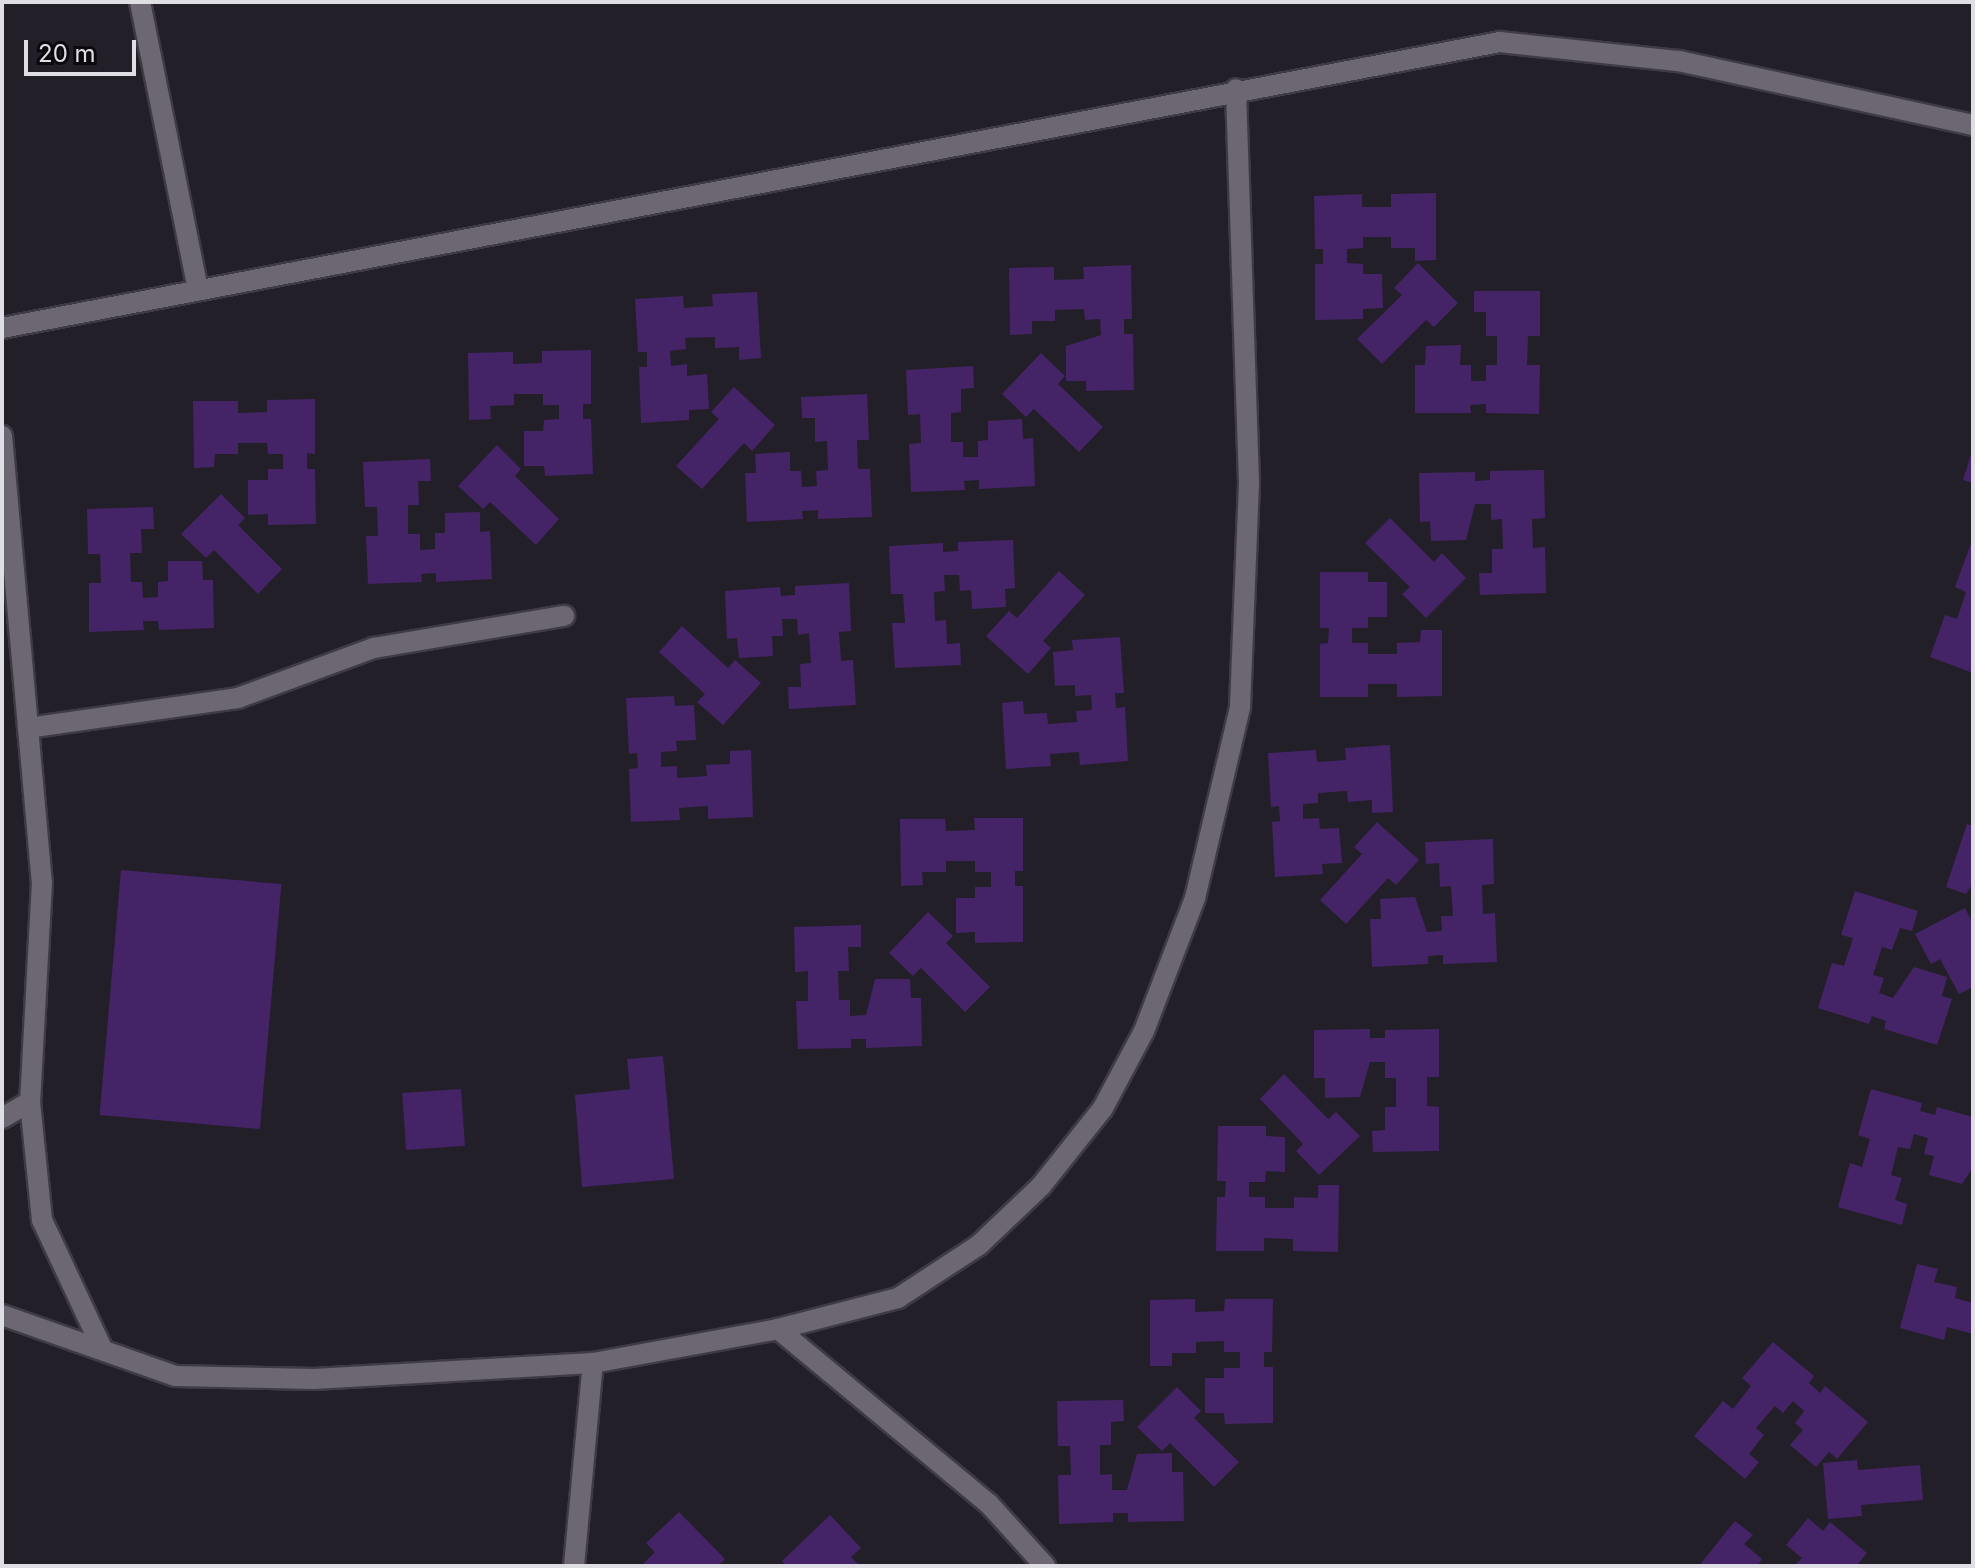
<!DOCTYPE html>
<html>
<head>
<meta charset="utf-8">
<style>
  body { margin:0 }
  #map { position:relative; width:1975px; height:1568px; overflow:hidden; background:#231f29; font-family:Inter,sans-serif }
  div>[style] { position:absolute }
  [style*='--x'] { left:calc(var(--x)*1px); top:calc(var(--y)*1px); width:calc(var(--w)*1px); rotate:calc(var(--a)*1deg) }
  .building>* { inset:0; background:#452367; transform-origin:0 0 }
  .roads { filter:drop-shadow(2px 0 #3f3b44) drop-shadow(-2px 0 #3f3b44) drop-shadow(0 2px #3f3b44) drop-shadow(0 -2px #3f3b44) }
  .minor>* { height:20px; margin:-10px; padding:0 10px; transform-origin:10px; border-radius:10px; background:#6c6773 }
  span { translate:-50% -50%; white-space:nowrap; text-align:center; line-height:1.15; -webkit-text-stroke:6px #0b090e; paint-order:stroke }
  .frame { position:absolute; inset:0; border:4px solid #e0dee5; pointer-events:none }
  .scale { position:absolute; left:24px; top:40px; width:112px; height:36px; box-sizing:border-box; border:4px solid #e0dee5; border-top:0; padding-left:10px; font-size:24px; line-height:28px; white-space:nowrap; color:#e0dee5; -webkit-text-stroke:6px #0b090e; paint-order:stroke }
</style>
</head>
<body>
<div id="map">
  <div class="building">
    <i style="clip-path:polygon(1436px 193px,1436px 260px,1415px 261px,1415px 248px,1391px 248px,1391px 237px,1363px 237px,1363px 248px,1347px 249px,1347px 263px,1363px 264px,1363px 274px,1382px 274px,1383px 308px,1363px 309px,1363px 319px,1315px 320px,1315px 264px,1323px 264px,1323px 249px,1315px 249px,1314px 196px,1362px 194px,1362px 207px,1391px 207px,1391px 194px)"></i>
    <i style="clip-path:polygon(1418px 263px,1458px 303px,1434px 327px,1426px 320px,1382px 364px,1357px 339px,1402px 295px,1394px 288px)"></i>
    <i style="clip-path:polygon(1131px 265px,1132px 319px,1124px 319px,1124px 334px,1133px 334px,1134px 390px,1086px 391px,1086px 381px,1066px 381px,1066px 346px,1101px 335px,1100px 319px,1085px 320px,1084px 309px,1055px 310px,1055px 321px,1032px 321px,1032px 334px,1010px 335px,1009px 268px,1054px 267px,1054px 280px,1084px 279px,1083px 267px)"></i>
    <i style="clip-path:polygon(1474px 291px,1540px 291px,1540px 336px,1528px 336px,1527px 365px,1540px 365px,1539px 414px,1486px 413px,1486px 404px,1470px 405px,1471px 413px,1415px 413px,1415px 365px,1425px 365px,1426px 346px,1461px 345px,1460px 365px,1471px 365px,1471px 381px,1486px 381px,1486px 365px,1497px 365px,1497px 336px,1486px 336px,1486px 312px,1474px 312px)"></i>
    <i style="clip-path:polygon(757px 292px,761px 358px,739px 360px,739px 347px,715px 348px,715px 337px,685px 338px,686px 349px,670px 351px,671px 366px,687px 364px,687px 376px,707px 374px,709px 409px,689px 410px,689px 420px,641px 423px,639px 367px,647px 367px,647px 352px,638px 352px,635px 299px,683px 296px,684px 308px,713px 306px,712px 294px)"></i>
    <i style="clip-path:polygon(591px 350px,591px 404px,583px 404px,583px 419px,591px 419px,593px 474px,545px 476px,544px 466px,524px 466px,524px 431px,543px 431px,544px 420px,559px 419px,559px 405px,543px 405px,543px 394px,514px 394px,514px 405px,490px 406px,491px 419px,469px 420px,468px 353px,513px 352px,513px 364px,542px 363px,542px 351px)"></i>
    <i style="clip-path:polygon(1041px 353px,1065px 376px,1058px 384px,1103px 427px,1079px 452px,1034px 409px,1026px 417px,1002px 394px)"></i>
    <i style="clip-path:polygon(973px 366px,974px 388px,961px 389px,961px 412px,951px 413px,951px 442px,963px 442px,963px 457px,978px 457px,978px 441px,988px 440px,988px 421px,1022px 419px,1023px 439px,1033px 438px,1035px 486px,979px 489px,979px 480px,964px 481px,965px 490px,911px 492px,909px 444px,921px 443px,920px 414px,908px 415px,906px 370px)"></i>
    <i style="clip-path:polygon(734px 387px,775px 425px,752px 451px,744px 443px,702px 489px,676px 466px,719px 419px,711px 412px)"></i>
    <i style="clip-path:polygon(867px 394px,869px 440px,857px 440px,858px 469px,870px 469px,872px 517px,818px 519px,818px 510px,802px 511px,803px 519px,747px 522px,745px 473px,756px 473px,755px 454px,790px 452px,790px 471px,801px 471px,802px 487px,817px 486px,816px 471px,828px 470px,827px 441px,815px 442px,815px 418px,802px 418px,801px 397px)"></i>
    <i style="clip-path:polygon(315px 399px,315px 454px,307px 453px,307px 469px,315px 469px,316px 524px,268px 525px,268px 514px,248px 515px,248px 480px,268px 480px,268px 469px,283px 469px,283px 454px,268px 454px,267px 443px,238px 443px,238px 454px,215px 454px,214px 467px,194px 468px,193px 401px,238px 401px,238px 413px,267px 412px,267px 400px)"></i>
    <i style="clip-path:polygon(497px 445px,521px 469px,515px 476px,559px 519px,536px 545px,490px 502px,483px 509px,458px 486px)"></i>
    <i style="clip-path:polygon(1972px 451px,1973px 451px,1973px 483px,1963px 480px)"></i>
    <i style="clip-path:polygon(430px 459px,431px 481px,418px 481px,419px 505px,408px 505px,408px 534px,420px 534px,420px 550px,435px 549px,435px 533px,445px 533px,445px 513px,480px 512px,480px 532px,490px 531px,492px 579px,436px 582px,436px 573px,421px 574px,422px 582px,368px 584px,366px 536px,378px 536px,377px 507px,365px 507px,363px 462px)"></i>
    <i style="clip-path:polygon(1544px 470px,1545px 518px,1532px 519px,1533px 548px,1545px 547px,1546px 593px,1480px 595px,1479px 573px,1492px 573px,1492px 549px,1503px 549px,1502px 519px,1491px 520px,1491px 504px,1475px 504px,1466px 540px,1431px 541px,1430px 521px,1420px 522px,1419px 473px,1475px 472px,1475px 481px,1490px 480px,1490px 471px)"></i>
    <i style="clip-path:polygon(221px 494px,245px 518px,238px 525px,282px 569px,258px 594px,214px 550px,206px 558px,181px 534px)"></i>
    <i style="clip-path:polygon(153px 507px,154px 529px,141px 529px,142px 553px,130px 553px,131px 582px,142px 582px,143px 598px,158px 597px,158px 582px,168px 581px,168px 561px,202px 561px,203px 580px,213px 580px,214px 628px,159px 630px,158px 621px,143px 621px,144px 630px,89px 632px,89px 583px,101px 583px,100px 554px,88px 554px,87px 509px)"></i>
    <i style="clip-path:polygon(1390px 518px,1434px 562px,1442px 553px,1466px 578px,1426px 618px,1402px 594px,1410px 587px,1365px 543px)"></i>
    <i style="clip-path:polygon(1973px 538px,1973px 673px,1930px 657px,1945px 615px,1957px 619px,1966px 592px,1955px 587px)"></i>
    <i style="clip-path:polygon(1013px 540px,1015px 588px,1005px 589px,1006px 607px,972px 609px,971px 590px,960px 591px,959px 575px,944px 575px,945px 591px,934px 592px,935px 621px,946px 620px,947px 644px,960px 643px,961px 665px,895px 668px,892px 623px,905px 623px,903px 594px,891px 594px,889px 546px,943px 543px,943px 552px,958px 551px,958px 542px)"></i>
    <i style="clip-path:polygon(1059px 571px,1085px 595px,1043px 641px,1051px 648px,1028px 674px,986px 636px,1009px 611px,1017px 618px)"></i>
    <i style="clip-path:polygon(1320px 572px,1368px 572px,1368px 582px,1387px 582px,1387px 617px,1368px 617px,1368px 628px,1352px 628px,1352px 643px,1368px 643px,1368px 654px,1397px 654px,1397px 643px,1420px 642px,1421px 630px,1442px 630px,1442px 696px,1397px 697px,1397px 684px,1368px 684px,1368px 697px,1320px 697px,1320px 644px,1328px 643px,1329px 628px,1320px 628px)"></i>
    <i style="clip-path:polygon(849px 583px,851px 631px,839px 632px,841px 661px,853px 660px,856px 705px,789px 709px,788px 687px,801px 687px,800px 664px,811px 663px,809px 633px,798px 635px,797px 619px,782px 619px,783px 636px,772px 636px,773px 656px,739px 658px,737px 638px,727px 639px,725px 591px,780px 587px,781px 596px,795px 595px,795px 586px)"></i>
    <i style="clip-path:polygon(682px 626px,728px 668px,735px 660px,761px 683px,723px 725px,697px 702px,705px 694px,659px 652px)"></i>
    <i style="clip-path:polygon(1120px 637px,1124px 693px,1115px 693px,1116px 708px,1125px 707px,1128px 761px,1080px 765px,1079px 752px,1050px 754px,1051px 766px,1006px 769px,1002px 703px,1023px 701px,1024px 714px,1047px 713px,1048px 724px,1077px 722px,1076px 711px,1092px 710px,1091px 695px,1075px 696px,1075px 685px,1055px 686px,1053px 652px,1073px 650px,1072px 640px)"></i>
    <i style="clip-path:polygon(674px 696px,675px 706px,694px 705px,696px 740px,676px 741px,677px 751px,661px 752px,661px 767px,677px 766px,677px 778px,707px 776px,706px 765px,730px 764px,730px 751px,751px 750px,753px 817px,708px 819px,708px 806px,679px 808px,680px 820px,631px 822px,629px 769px,638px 768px,637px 753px,629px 754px,626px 698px)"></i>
    <i style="clip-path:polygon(1390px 745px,1393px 812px,1372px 813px,1372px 800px,1348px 802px,1347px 791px,1318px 793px,1318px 803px,1303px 804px,1303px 819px,1319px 818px,1320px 829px,1339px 828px,1342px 863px,1322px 864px,1323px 874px,1275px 877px,1272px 822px,1280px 821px,1279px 806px,1271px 807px,1268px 753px,1316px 750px,1317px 762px,1346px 760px,1345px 748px)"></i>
    <i style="clip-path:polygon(974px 818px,1023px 818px,1023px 871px,1015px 871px,1015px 886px,1023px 886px,1023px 942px,975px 943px,975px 932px,956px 933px,956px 898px,975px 898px,975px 887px,991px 887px,991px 872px,975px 872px,975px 861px,946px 861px,946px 872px,922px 872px,923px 885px,901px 886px,900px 819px,945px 819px,946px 831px,975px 830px)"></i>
    <i style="clip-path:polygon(1377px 822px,1419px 860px,1396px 885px,1388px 878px,1346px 924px,1320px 900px,1362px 854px,1354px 847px)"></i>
    <i style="clip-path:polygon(1967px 824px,1973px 826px,1973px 883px,1966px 894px,1946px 887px)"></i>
    <i style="clip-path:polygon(1493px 839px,1494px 884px,1482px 885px,1483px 914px,1495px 913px,1497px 962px,1443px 964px,1443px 955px,1428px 956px,1428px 964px,1372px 967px,1370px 919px,1381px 919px,1380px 899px,1415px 897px,1427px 932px,1442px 931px,1441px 916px,1453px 916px,1451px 886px,1440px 887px,1439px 863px,1426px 864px,1425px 842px)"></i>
    <i style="left:121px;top:870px;width:161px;height:246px;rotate:5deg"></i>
    <i style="clip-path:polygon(1855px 891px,1918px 911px,1912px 931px,1900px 928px,1892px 950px,1882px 947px,1873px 975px,1884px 978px,1879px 993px,1893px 998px,1914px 967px,1947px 977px,1942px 996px,1952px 999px,1937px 1045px,1884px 1029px,1886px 1021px,1872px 1016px,1869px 1024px,1818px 1008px,1832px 963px,1844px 966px,1853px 938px,1841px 935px)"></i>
    <i style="clip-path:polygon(1965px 908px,1973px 924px,1973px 987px,1959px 994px,1940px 959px,1931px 964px,1915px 934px)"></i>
    <i style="clip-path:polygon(928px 912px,953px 936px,946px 943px,990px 987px,965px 1012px,921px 968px,913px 976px,889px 953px)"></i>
    <i style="clip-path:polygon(861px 925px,861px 947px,848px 947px,849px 971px,838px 971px,839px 1000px,850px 1000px,850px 1016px,866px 1015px,875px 979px,910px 979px,911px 998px,921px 998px,922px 1046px,866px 1048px,866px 1039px,851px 1039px,851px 1048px,798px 1049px,796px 1001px,808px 1001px,808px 971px,795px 972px,794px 927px)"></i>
    <i style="clip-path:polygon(1370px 1029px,1370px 1038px,1385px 1038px,1385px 1030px,1439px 1029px,1439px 1077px,1427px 1077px,1427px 1106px,1439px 1107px,1439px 1151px,1373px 1152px,1372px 1131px,1385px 1130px,1385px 1107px,1396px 1107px,1396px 1078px,1385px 1078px,1385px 1062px,1370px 1062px,1360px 1097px,1325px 1098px,1325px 1078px,1314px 1078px,1314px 1030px)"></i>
    <i style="clip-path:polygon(663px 1056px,674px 1179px,582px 1187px,575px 1095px,630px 1089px,627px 1059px)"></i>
    <i style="clip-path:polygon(1284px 1074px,1328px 1119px,1336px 1112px,1360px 1136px,1319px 1175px,1296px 1151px,1303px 1144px,1260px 1099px)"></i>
    <i style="left:461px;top:1089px;width:57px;height:59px;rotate:86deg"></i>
    <i style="clip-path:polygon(1871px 1089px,1922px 1103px,1920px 1111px,1935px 1115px,1937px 1107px,1973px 1117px,1973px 1167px,1962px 1184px,1929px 1175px,1934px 1156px,1924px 1154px,1928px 1138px,1914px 1134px,1910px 1149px,1898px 1147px,1891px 1175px,1902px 1178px,1895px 1200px,1907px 1204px,1902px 1225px,1838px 1207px,1850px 1163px,1862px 1167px,1870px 1139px,1858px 1135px)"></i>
    <i style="clip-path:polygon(1218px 1126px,1266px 1126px,1266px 1136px,1285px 1137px,1285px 1172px,1266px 1171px,1265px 1182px,1249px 1182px,1249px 1197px,1265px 1197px,1265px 1208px,1294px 1208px,1294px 1197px,1318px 1198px,1318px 1185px,1339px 1185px,1338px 1252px,1293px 1251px,1293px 1239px,1264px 1238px,1264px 1251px,1216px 1251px,1217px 1197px,1225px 1197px,1226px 1181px,1217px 1181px)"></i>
    <i style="clip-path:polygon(1917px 1264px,1938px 1269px,1934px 1282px,1957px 1287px,1955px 1298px,1973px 1303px,1973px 1334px,1947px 1327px,1944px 1340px,1900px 1328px)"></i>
    <i style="clip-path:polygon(1195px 1299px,1195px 1312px,1224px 1311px,1225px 1299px,1273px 1299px,1272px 1352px,1264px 1352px,1264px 1367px,1273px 1367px,1273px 1423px,1225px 1424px,1224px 1413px,1205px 1413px,1205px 1378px,1224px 1378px,1224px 1368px,1240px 1368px,1240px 1352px,1224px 1352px,1224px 1341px,1196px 1342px,1196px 1353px,1172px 1353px,1172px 1366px,1150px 1366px,1150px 1300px)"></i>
    <i style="clip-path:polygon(1773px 1342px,1814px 1376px,1809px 1383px,1820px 1393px,1825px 1386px,1868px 1422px,1837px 1459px,1829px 1452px,1816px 1467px,1790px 1445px,1803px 1430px,1795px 1423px,1804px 1411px,1793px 1401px,1783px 1413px,1775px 1406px,1756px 1428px,1764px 1435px,1749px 1454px,1759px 1462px,1745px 1479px,1694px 1436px,1723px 1401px,1733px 1409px,1751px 1386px,1742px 1378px)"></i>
    <i style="clip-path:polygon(1177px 1387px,1201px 1411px,1194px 1418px,1239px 1462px,1214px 1487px,1170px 1443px,1162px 1451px,1137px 1427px)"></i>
    <i style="clip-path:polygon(1123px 1400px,1124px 1421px,1111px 1422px,1111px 1445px,1100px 1445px,1100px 1475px,1112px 1474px,1112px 1490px,1127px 1490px,1137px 1454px,1172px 1453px,1172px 1472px,1183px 1472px,1184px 1521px,1128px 1522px,1128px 1513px,1113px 1513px,1113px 1522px,1059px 1524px,1058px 1475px,1071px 1475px,1070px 1446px,1058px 1446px,1057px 1401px)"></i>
    <i style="clip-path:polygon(1857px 1460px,1858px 1470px,1920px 1465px,1923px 1500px,1861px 1505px,1862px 1516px,1828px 1519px,1823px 1463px)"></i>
    <i style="clip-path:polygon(679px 1512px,725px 1559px,718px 1566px,641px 1566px,655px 1552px,646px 1543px)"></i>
    <i style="clip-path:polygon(830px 1515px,861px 1548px,851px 1557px,860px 1566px,786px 1566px,782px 1561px)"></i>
    <i style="clip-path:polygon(1808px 1518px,1823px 1531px,1830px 1522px,1867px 1553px,1856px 1566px,1794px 1566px,1802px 1558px,1786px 1545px)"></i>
    <i style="clip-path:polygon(1735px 1521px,1753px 1535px,1744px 1544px,1762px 1559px,1757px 1566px,1699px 1566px)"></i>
  </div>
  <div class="roads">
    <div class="minor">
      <i style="--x:140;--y:2;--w:294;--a:78.6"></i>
      <i style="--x:2;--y:328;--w:1525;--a:-10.81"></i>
      <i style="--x:1500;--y:42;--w:180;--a:6.1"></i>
      <i style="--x:1679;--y:61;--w:301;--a:12.3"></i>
      <i style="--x:2;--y:436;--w:448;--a:84.9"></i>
      <i style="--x:42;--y:882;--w:220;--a:93.1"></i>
      <i style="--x:30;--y:1102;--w:119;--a:84.2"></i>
      <i style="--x:42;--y:1220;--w:139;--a:64.9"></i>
      <i style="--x:28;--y:728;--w:212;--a:-8.1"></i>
      <i style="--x:238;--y:698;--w:145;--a:-20.2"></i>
      <i style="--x:374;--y:648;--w:193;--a:-9.6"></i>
      <i style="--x:2;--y:1118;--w:32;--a:-30"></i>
      <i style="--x:2;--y:1315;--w:183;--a:19.4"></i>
      <i style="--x:175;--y:1376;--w:139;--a:1.2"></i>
      <i style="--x:314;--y:1379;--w:279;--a:-3.3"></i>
      <i style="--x:593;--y:1363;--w:188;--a:-10.4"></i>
      <i style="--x:778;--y:1329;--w:124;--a:-14.5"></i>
      <i style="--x:898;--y:1298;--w:97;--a:-33.2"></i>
      <i style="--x:979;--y:1245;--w:86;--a:-43.6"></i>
      <i style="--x:1041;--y:1186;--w:100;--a:-51.5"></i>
      <i style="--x:1103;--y:1108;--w:87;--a:-62"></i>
      <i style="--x:1144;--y:1031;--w:142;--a:-69"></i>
      <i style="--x:1195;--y:898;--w:196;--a:-76.7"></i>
      <i style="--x:1240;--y:707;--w:224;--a:-87.7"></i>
      <i style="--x:1249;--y:483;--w:394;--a:-91.9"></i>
      <i style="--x:778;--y:1329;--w:274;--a:39.7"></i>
      <i style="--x:989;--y:1504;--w:84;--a:47.9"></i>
      <i style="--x:574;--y:1566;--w:204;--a:-84.7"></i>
    </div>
  </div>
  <div class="frame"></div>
  <div class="scale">20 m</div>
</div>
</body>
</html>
